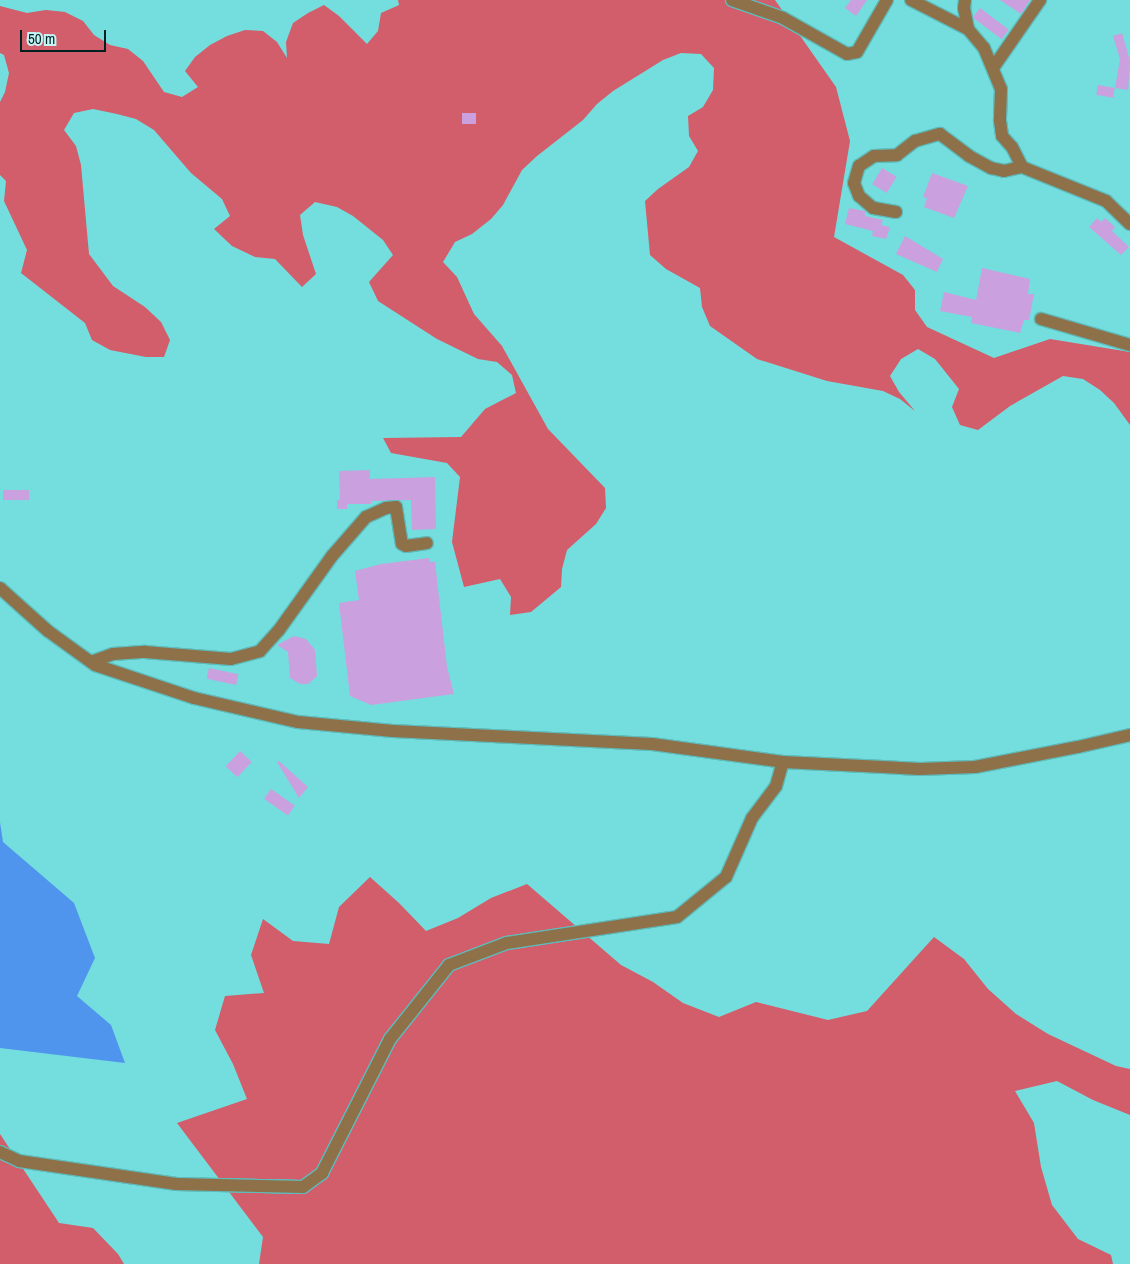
<!DOCTYPE html>
<html>
<head>
<meta charset="utf-8">
<style>
  body { margin:0 }
  #map { position:relative; width:1130px; height:1264px; overflow:hidden; background:#74dddd; font-family:"Archivo Narrow",sans-serif }
  div>[style] { position:absolute }
  [style*='--x'] { left:calc(var(--x)*1px); top:calc(var(--y)*1px); width:calc(var(--w)*1px); rotate:calc(var(--a)*1deg) }
  .forest>* { inset:0; background:#d25d6b }
  .water>* { inset:0; background:#4f95ed }
  .building>* { inset:0; background:#cba0de; transform-origin:0 0 }
  .roads { filter:drop-shadow(1px 0 #5fbbbb) drop-shadow(-1px 0 #5fbbbb) drop-shadow(0 1px #5fbbbb) drop-shadow(0 -1px #5fbbbb) }
  .minor>* { height:12px; margin:-6px; padding:0 6px; transform-origin:6px; border-radius:6px; background:#8e7149 }
  span { translate:-50% -50%; white-space:nowrap; text-align:center; line-height:1.15; -webkit-text-stroke:4px #c5f4f4; paint-order:stroke }
  .scale { position:absolute; left:20px; top:30px; width:86px; height:22px; box-sizing:border-box; border:2px solid #002020; border-top:0; padding-left:6px; font-size:15px; line-height:18px; white-space:nowrap; color:#002020; -webkit-text-stroke:4px #c5f4f4; paint-order:stroke }
</style>
</head>
<body>
<div id="map">
  <div class="forest">
    <i style="clip-path:polygon(398px 0,775px 0,836px 87px,850px 141px,834px 237px,903px 275px,915px 290px,915px 310px,927px 327px,994px 358px,1050px 339px,1130px 352px,1130px 425px,1114px 403px,1100px 390px,1083px 379px,1063px 376px,1010px 406px,978px 430px,960px 425px,952px 407px,959px 389px,935px 359px,918px 349px,901px 359px,890px 376px,899px 392px,915px 411px,900px 399px,883px 391px,827px 381px,757px 359px,710px 326px,702px 307px,700px 288px,666px 269px,650px 255px,645px 201px,658px 189px,689px 167px,698px 151px,689px 136px,688px 116px,703px 107px,713px 90px,714px 68px,701px 54px,681px 53px,663px 60px,613px 91px,597px 104px,583px 120px,537px 156px,522px 170px,503px 205px,491px 219px,472px 234px,455px 242px,443px 262px,457px 277px,474px 314px,502px 346px,548px 429px,605px 488px,606px 508px,596px 524px,567px 550px,562px 569px,561px 587px,531px 612px,510px 615px,511px 597px,500px 579px,464px 587px,452px 542px,460px 477px,447px 463px,391px 453px,383px 438px,461px 437px,485px 409px,516px 393px,512px 375px,497px 362px,478px 359px,437px 339px,378px 301px,369px 282px,393px 255px,383px 240px,353px 216px,337px 207px,315px 202px,300px 215px,303px 235px,316px 274px,302px 287px,275px 259px,255px 257px,232px 246px,214px 229px,230px 216px,222px 199px,191px 173px,154px 130px,136px 119px,117px 114px,93px 109px,74px 113px,64px 130px,76px 146px,81px 165px,89px 254px,113px 286px,145px 307px,161px 322px,170px 340px,164px 357px,146px 357px,110px 350px,92px 340px,85px 323px,21px 273px,27px 250px,4px 201px,6px 181px,0 175px,0 102px,5px 92px,9px 73px,4px 55px,0 53px,0 6px,27px 13px,46px 10px,65px 12px,83px 21px,94px 35px,110px 45px,128px 49px,143px 61px,164px 92px,182px 97px,198px 87px,185px 71px,195px 57px,210px 45px,227px 36px,245px 30px,263px 31px,277px 42px,287px 58px,286px 42px,293px 23px,308px 13px,324px 5px,339px 16px,367px 44px,378px 31px,381px 13px,399px 5px)"></i>
    <i style="clip-path:polygon(370px 877px,399px 903px,426px 931px,458px 918px,491px 898px,527px 884px,621px 965px,653px 982px,683px 1003px,719px 1017px,756px 1002px,828px 1020px,867px 1011px,934px 937px,964px 959px,988px 989px,1016px 1014px,1048px 1034px,1116px 1066px,1130px 1069px,1130px 1115px,1093px 1100px,1057px 1081px,1015px 1091px,1034px 1123px,1041px 1167px,1052px 1205px,1078px 1239px,1111px 1255px,1113px 1264px,259px 1264px,263px 1237px,177px 1123px,247px 1099px,233px 1064px,215px 1030px,225px 996px,264px 993px,251px 955px,263px 919px,293px 941px,329px 944px,339px 907px)"></i>
    <i style="clip-path:polygon(0 1134px,59px 1223px,93px 1228px,118px 1254px,124px 1264px,0 1264px)"></i>
  </div>
  <div class="water">
    <i style="clip-path:polygon(0 822px,3px 842px,74px 903px,95px 958px,77px 996px,111px 1025px,125px 1063px,0 1048px)"></i>
  </div>
  <div class="building">
    <i style="clip-path:polygon(851px 0,867px 0,856px 16px,845px 8px)"></i>
    <i style="clip-path:polygon(1000px 0,1030px 0,1021px 14px)"></i>
    <i style="left:980px;top:8px;width:36px;height:12px;rotate:37deg"></i>
    <i style="clip-path:polygon(1122px 33px,1130px 61px,1128px 90px,1115px 88px,1120px 59px,1113px 36px)"></i>
    <i style="left:1098px;top:85px;width:17px;height:10px;rotate:10deg"></i>
    <i style="left:462px;top:113px;width:14px;height:11px"></i>
    <i style="left:882px;top:168px;width:17px;height:19px;rotate:31deg"></i>
    <i style="clip-path:polygon(932px 173px,968px 186px,954px 218px,924px 207px,927px 198px,923px 197px)"></i>
    <i style="clip-path:polygon(849px 208px,865px 211px,865px 216px,883px 220px,881px 225px,890px 227px,886px 239px,872px 236px,873px 231px,845px 224px)"></i>
    <i style="clip-path:polygon(1097px 218px,1101px 222px,1105px 218px,1115px 227px,1112px 231px,1129px 247px,1121px 255px,1089px 227px)"></i>
    <i style="clip-path:polygon(905px 236px,943px 259px,937px 272px,896px 254px)"></i>
    <i style="clip-path:polygon(982px 268px,1030px 279px,1028px 294px,1034px 294px,1029px 320px,1024px 320px,1020px 333px,971px 323px,972px 317px,940px 311px,944px 292px,976px 300px)"></i>
    <i style="clip-path:polygon(370px 470px,370px 479px,435px 477px,436px 529px,412px 530px,411px 500px,371px 501px,371px 504px,347px 504px,347px 509px,337px 509px,337px 500px,340px 500px,339px 471px)"></i>
    <i style="left:3px;top:490px;width:26px;height:10px"></i>
    <i style="clip-path:polygon(429px 558px,430px 562px,435px 562px,447px 667px,454px 694px,371px 705px,350px 696px,339px 603px,359px 600px,355px 571px,381px 564px)"></i>
    <i style="clip-path:polygon(294px 636px,306px 639px,315px 650px,317px 676px,308px 684px,300px 684px,290px 678px,288px 652px,277px 645px)"></i>
    <i style="left:209px;top:668px;width:30px;height:11px;rotate:12deg"></i>
    <i style="left:240px;top:751px;width:16px;height:21px;rotate:43deg"></i>
    <i style="clip-path:polygon(279px 761px,308px 787px,299px 798px,277px 762px)"></i>
    <i style="left:271px;top:789px;width:29px;height:12px;rotate:35deg"></i>
  </div>
  <div class="roads">
    <div class="minor">
      <i style="--x:732;--y:0;--w:54;--a:19.4"></i>
      <i style="--x:783;--y:18;--w:73;--a:29.4"></i>
      <i style="--x:847;--y:54;--w:10;--a:-11"></i>
      <i style="--x:857;--y:52;--w:60;--a:-60"></i>
      <i style="--x:911;--y:0;--w:64;--a:27"></i>
      <i style="--x:968;--y:29;--w:25;--a:50"></i>
      <i style="--x:984;--y:48;--w:44;--a:67.5"></i>
      <i style="--x:1001;--y:89;--w:32;--a:92"></i>
      <i style="--x:1000;--y:121;--w:15;--a:82"></i>
      <i style="--x:1002;--y:136;--w:15;--a:48"></i>
      <i style="--x:1012;--y:147;--w:22;--a:63"></i>
      <i style="--x:965;--y:0;--w:8;--a:97"></i>
      <i style="--x:964;--y:8;--w:21;--a:79"></i>
      <i style="--x:993;--y:68;--w:83;--a:-55.3"></i>
      <i style="--x:896;--y:212;--w:23;--a:-170"></i>
      <i style="--x:873;--y:208;--w:18;--a:-139"></i>
      <i style="--x:859;--y:196;--w:14;--a:-111"></i>
      <i style="--x:854;--y:183;--w:18;--a:-74"></i>
      <i style="--x:859;--y:166;--w:18;--a:-34"></i>
      <i style="--x:874;--y:156;--w:23;--a:-2"></i>
      <i style="--x:897;--y:155;--w:23;--a:-38"></i>
      <i style="--x:915;--y:141;--w:26;--a:-16"></i>
      <i style="--x:940;--y:134;--w:36;--a:37"></i>
      <i style="--x:969;--y:156;--w:25;--a:29"></i>
      <i style="--x:991;--y:168;--w:13;--a:13"></i>
      <i style="--x:1004;--y:171;--w:18;--a:-13"></i>
      <i style="--x:1022;--y:167;--w:91;--a:22"></i>
      <i style="--x:1106;--y:201;--w:33;--a:44"></i>
      <i style="--x:1041;--y:319;--w:93;--a:16.3"></i>
      <i style="--x:0;--y:588;--w:64;--a:41.9"></i>
      <i style="--x:48;--y:631;--w:58;--a:35.9"></i>
      <i style="--x:95;--y:665;--w:104;--a:18.4"></i>
      <i style="--x:194;--y:698;--w:107;--a:13"></i>
      <i style="--x:298;--y:722;--w:95;--a:5.4"></i>
      <i style="--x:393;--y:731;--w:259;--a:2.9"></i>
      <i style="--x:652;--y:744;--w:132;--a:7.8"></i>
      <i style="--x:783;--y:762;--w:137;--a:2.9"></i>
      <i style="--x:920;--y:769;--w:55;--a:-2.1"></i>
      <i style="--x:975;--y:767;--w:105;--a:-11"></i>
      <i style="--x:1078;--y:747;--w:53;--a:-13"></i>
      <i style="--x:91;--y:662;--w:23;--a:-20"></i>
      <i style="--x:113;--y:654;--w:32;--a:-4"></i>
      <i style="--x:145;--y:652;--w:86;--a:4.7"></i>
      <i style="--x:231;--y:659;--w:30;--a:-15"></i>
      <i style="--x:260;--y:651;--w:28;--a:-48"></i>
      <i style="--x:279;--y:630;--w:91;--a:-54.4"></i>
      <i style="--x:332;--y:556;--w:52;--a:-48.9"></i>
      <i style="--x:366;--y:517;--w:22;--a:-24"></i>
      <i style="--x:386;--y:508;--w:10;--a:-6"></i>
      <i style="--x:396;--y:507;--w:37;--a:81"></i>
      <i style="--x:402;--y:544;--w:4;--a:27"></i>
      <i style="--x:406;--y:546;--w:21;--a:-8"></i>
      <i style="--x:0;--y:1152;--w:21;--a:25"></i>
      <i style="--x:19;--y:1161;--w:159;--a:8.3"></i>
      <i style="--x:176;--y:1184;--w:127;--a:1.4"></i>
      <i style="--x:303;--y:1187;--w:24;--a:-36"></i>
      <i style="--x:322;--y:1173;--w:150;--a:-63.1"></i>
      <i style="--x:390;--y:1039;--w:95;--a:-51.4"></i>
      <i style="--x:449;--y:965;--w:62;--a:-20.8"></i>
      <i style="--x:507;--y:943;--w:172;--a:-8.7"></i>
      <i style="--x:677;--y:917;--w:63;--a:-39.2"></i>
      <i style="--x:726;--y:877;--w:64;--a:-66.2"></i>
      <i style="--x:752;--y:818;--w:40;--a:-53"></i>
      <i style="--x:776;--y:786;--w:25;--a:-74"></i>
    </div>
  </div>
  <div class="scale">50 m</div>
</div>
</body>
</html>
